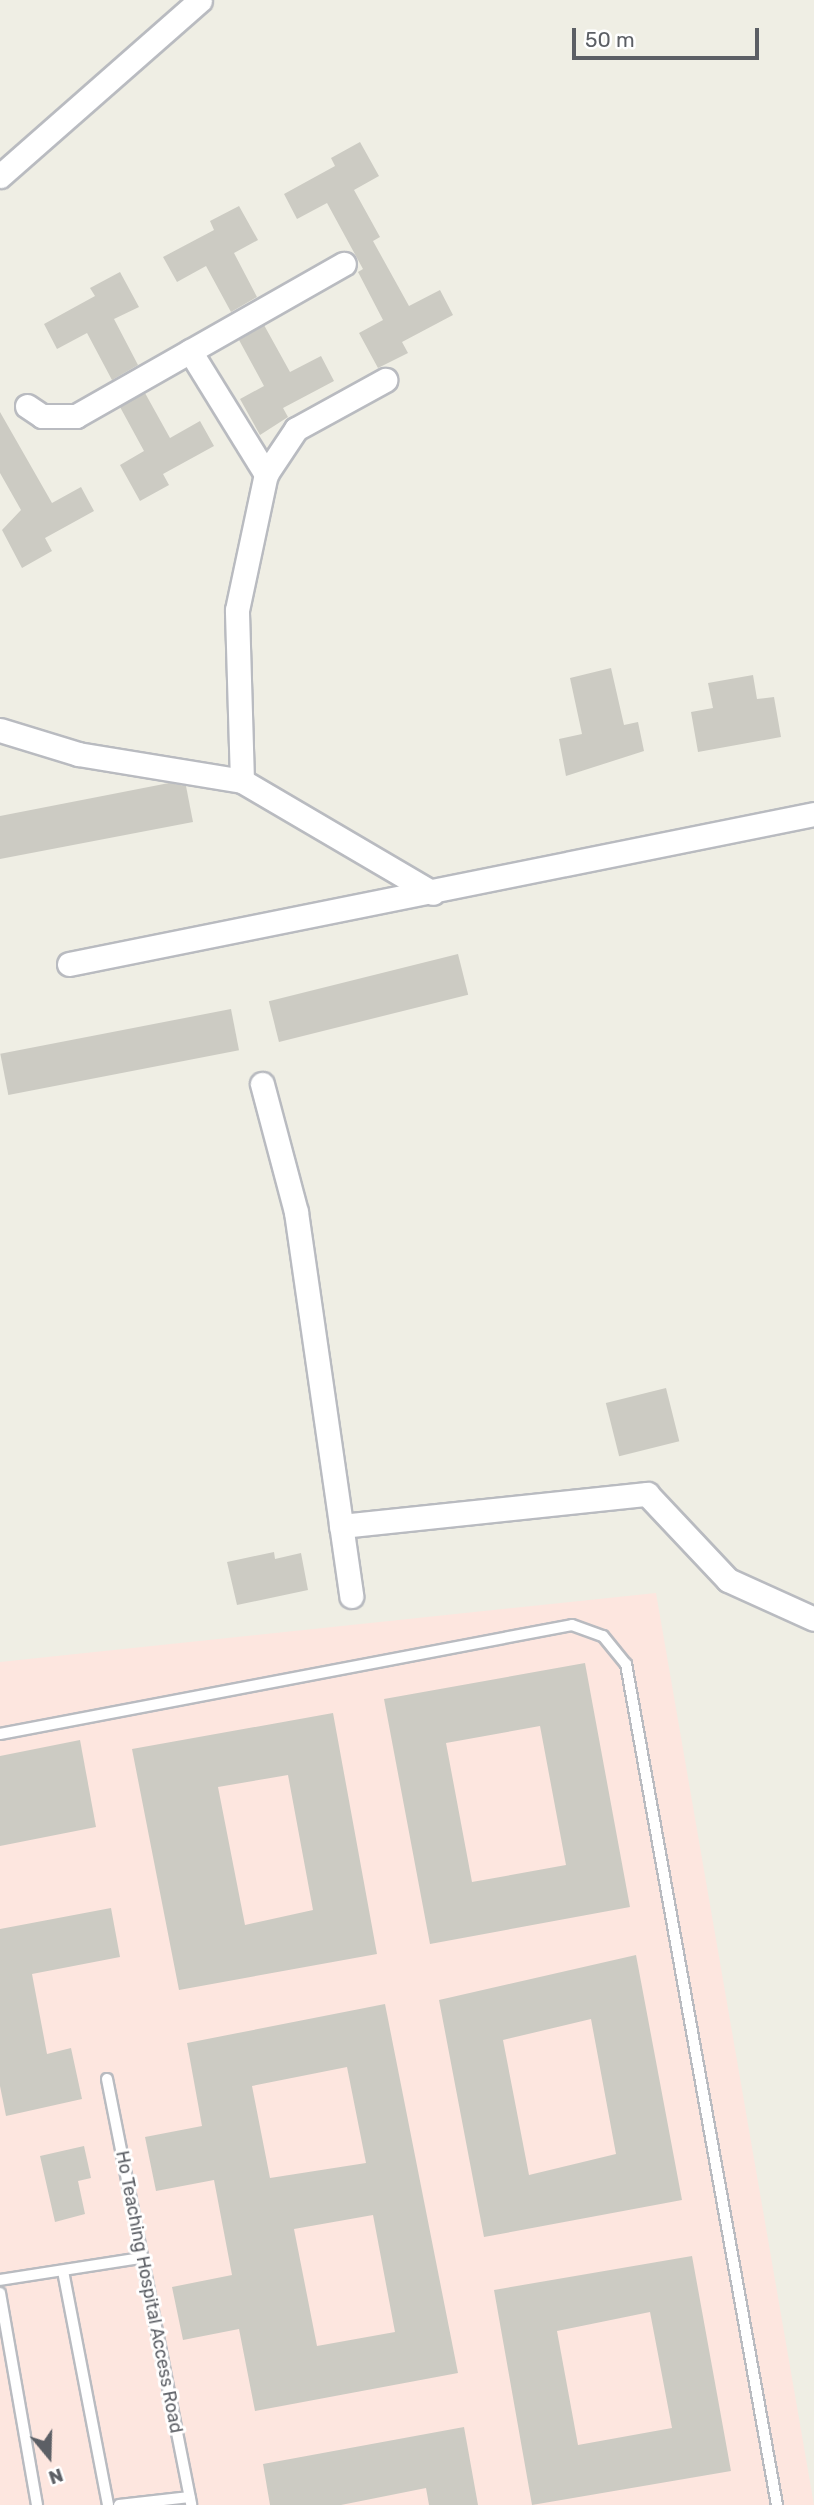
<!DOCTYPE html>
<html>
<head>
<meta charset="utf-8">
<style>
  body { margin:0 }
  #map { position:relative; width:814px; height:2505px; overflow:hidden; background:#efeee4; font-family:Rubik,sans-serif }
  div>[style] { position:absolute }
  [style*='--x'] { left:calc(var(--x)*1px); top:calc(var(--y)*1px); width:calc(var(--w)*1px); rotate:calc(var(--a)*1deg) }
  .medical>* { inset:0; background:#fde6df }
  .building>* { inset:0; background:#cccbc3; transform-origin:0 0 }
  .roads { filter:drop-shadow(2px 0 #b9bbc0) drop-shadow(-2px 0 #b9bbc0) drop-shadow(0 2px #b9bbc0) drop-shadow(0 -2px #b9bbc0) }
  .service>* { height:10px; margin:-5px; padding:0 5px; transform-origin:5px; border-radius:5px; background:#fff }
  .minor>* { height:23px; margin:-11.5px; padding:0 11.5px; transform-origin:11.5px; border-radius:11.5px; background:#fff }
  span { translate:-50% -50%; white-space:nowrap; text-align:center; line-height:1.15; -webkit-text-stroke:6px #fff; paint-order:stroke }
  .street-label { font-size:18px; color:#5c5f65 }
  .north { position:absolute; left:14px; top:2421px; width:70px; height:70px; -webkit-text-stroke:5px #fff; paint-order:stroke; rotate:161deg; font-size:19px; font-weight:700; line-height:28px; text-align:center; color:#5c5f65 }
  .north::after { content:''; display:block; margin:auto; width:24px; height:32px; background:#5c5f65; clip-path:polygon(50% 0,100% 100%,50% 72%,0 100%) }
  .scale { position:absolute; left:572px; top:28px; width:187px; height:32px; box-sizing:border-box; border:4px solid #5c5f65; border-top:0; padding-left:9px; font-size:21px; line-height:24px; white-space:nowrap; color:#5c5f65; -webkit-text-stroke:5px #fff; paint-order:stroke }
</style>
</head>
<body>
<div id="map">
  <div class="medical">
    <i style="clip-path:polygon(656px 1593px,814px 2505px,0 2505px,0 1662px)"></i>
  </div>
  <div class="building">
    <i style="clip-path:polygon(360px 142px,379px 176px,354px 190px,380px 237px,373px 241px,409px 306px,440px 290px,453px 315px,402px 342px,408px 353px,378px 368px,359px 333px,383px 320px,358px 272px,363px 269px,327px 203px,297px 219px,284px 194px,335px 166px,331px 158px)"></i>
    <i style="clip-path:polygon(239px 206px,258px 240px,234px 253px,257px 297px,231px 312px,206px 266px,177px 282px,163px 257px,214px 230px,210px 221px)"></i>
    <i style="clip-path:polygon(120px 272px,139px 307px,114px 319px,138px 365px,112px 380px,87px 333px,57px 349px,44px 324px,95px 296px,90px 288px)"></i>
    <i style="clip-path:polygon(264px 325px,290px 372px,321px 356px,334px 381px,283px 408px,288px 417px,260px 435px,240px 399px,264px 386px,239px 340px)"></i>
    <i style="clip-path:polygon(145px 393px,170px 438px,200px 421px,214px 446px,163px 474px,169px 485px,140px 501px,120px 465px,144px 451px,120px 407px)"></i>
    <i style="clip-path:polygon(0 412px,52px 503px,81px 487px,94px 511px,45px 538px,52px 551px,22px 568px,2px 530px,21px 510px,0 473px)"></i>
    <i style="clip-path:polygon(611px 668px,624px 725px,638px 722px,644px 751px,566px 776px,559px 739px,582px 734px,570px 678px)"></i>
    <i style="clip-path:polygon(753px 675px,757px 699px,774px 697px,781px 737px,698px 752px,691px 712px,713px 708px,708px 683px)"></i>
    <i style="clip-path:polygon(169px 783px,186px 786px,193px 822px,0 859px,0 816px)"></i>
    <i style="left:458px;top:954px;width:42px;height:195px;rotate:76deg"></i>
    <i style="left:231px;top:1009px;width:42px;height:235px;rotate:79deg"></i>
    <i style="left:666px;top:1388px;width:55px;height:62px;rotate:76deg"></i>
    <i style="clip-path:polygon(274px 1552px,275px 1559px,301px 1553px,308px 1590px,237px 1605px,227px 1562px)"></i>
    <i style="clip-path:polygon(evenodd,585px 1663px,630px 1907px,430px 1944px,384px 1699px,585px 1663px,540px 1726px,566px 1865px,472px 1882px,446px 1743px,540px 1726px)"></i>
    <i style="clip-path:polygon(evenodd,333px 1713px,377px 1954px,179px 1990px,132px 1749px,333px 1713px,288px 1775px,313px 1910px,245px 1925px,218px 1787px,288px 1775px)"></i>
    <i style="clip-path:polygon(80px 1740px,96px 1827px,0 1846px,0 1756px)"></i>
    <i style="clip-path:polygon(111px 1908px,120px 1957px,32px 1974px,47px 2054px,71px 2048px,82px 2099px,6px 2116px,0 2086px,0 1929px)"></i>
    <i style="clip-path:polygon(evenodd,636px 1955px,682px 2200px,484px 2237px,439px 2000px,636px 1955px,591px 2019px,616px 2154px,529px 2175px,503px 2040px,591px 2019px)"></i>
    <i style="clip-path:polygon(evenodd,385px 2004px,458px 2373px,255px 2411px,239px 2329px,183px 2340px,172px 2287px,232px 2275px,214px 2180px,156px 2191px,145px 2137px,202px 2126px,187px 2043px,385px 2004px,347px 2067px,366px 2163px,270px 2178px,252px 2086px,347px 2067px,385px 2004px,373px 2215px,395px 2332px,317px 2346px,294px 2229px,373px 2215px)"></i>
    <i style="clip-path:polygon(84px 2146px,91px 2178px,78px 2181px,85px 2214px,55px 2222px,40px 2156px)"></i>
    <i style="clip-path:polygon(evenodd,692px 2256px,731px 2471px,532px 2505px,494px 2290px,692px 2256px,650px 2312px,672px 2428px,578px 2445px,557px 2331px,650px 2312px)"></i>
    <i style="clip-path:polygon(464px 2427px,478px 2505px,429px 2505px,426px 2488px,341px 2505px,270px 2505px,263px 2464px)"></i>
  </div>
  <div class="roads">
    <div class="service">
      <i style="--x:0;--y:1734;--w:582;--a:-10.79"></i>
      <i style="--x:572;--y:1625;--w:33;--a:20"></i>
      <i style="--x:603;--y:1636;--w:36;--a:51"></i>
      <i style="--x:626;--y:1664;--w:854;--a:79.82"></i>
      <i style="--x:107;--y:2079;--w:434;--a:78.8"></i>
      <i style="--x:63;--y:2271;--w:238;--a:79.1"></i>
      <i style="--x:0;--y:2280;--w:143;--a:-8.9"></i>
      <i style="--x:0;--y:2293;--w:215;--a:80.1"></i>
      <i style="--x:119;--y:2505;--w:71;--a:-6.4"></i>
    </div>
    <div class="minor">
      <i style="--x:0;--y:176;--w:266;--a:-41.3"></i>
      <i style="--x:190;--y:351;--w:145;--a:58.3"></i>
      <i style="--x:27;--y:406;--w:18;--a:34"></i>
      <i style="--x:42;--y:416;--w:34;--a:0"></i>
      <i style="--x:76;--y:416;--w:308;--a:-29.6"></i>
      <i style="--x:0;--y:730;--w:82;--a:17.1"></i>
      <i style="--x:78;--y:754;--w:166;--a:9.3"></i>
      <i style="--x:242;--y:781;--w:221;--a:30.4"></i>
      <i style="--x:242;--y:781;--w:171;--a:-91.7"></i>
      <i style="--x:237;--y:610;--w:139;--a:-78"></i>
      <i style="--x:266;--y:474;--w:54;--a:-56.3"></i>
      <i style="--x:296;--y:429;--w:102;--a:-28.8"></i>
      <i style="--x:69;--y:964;--w:760;--a:-11.38"></i>
      <i style="--x:262;--y:1084;--w:132;--a:75.1"></i>
      <i style="--x:296;--y:1212;--w:388;--a:81.8"></i>
      <i style="--x:341;--y:1526;--w:308;--a:-6"></i>
      <i style="--x:647;--y:1494;--w:118;--a:46.7"></i>
      <i style="--x:728;--y:1580;--w:94;--a:24.4"></i>
    </div>
  </div>
  <div class="street-label">
    <span style="left:149px;top:2292px;rotate:79deg">Ho Teaching Hospital Access Road</span>
  </div>
  <div class="north">N</div>
  <div class="scale">50 m</div>
</div>
</body>
</html>
